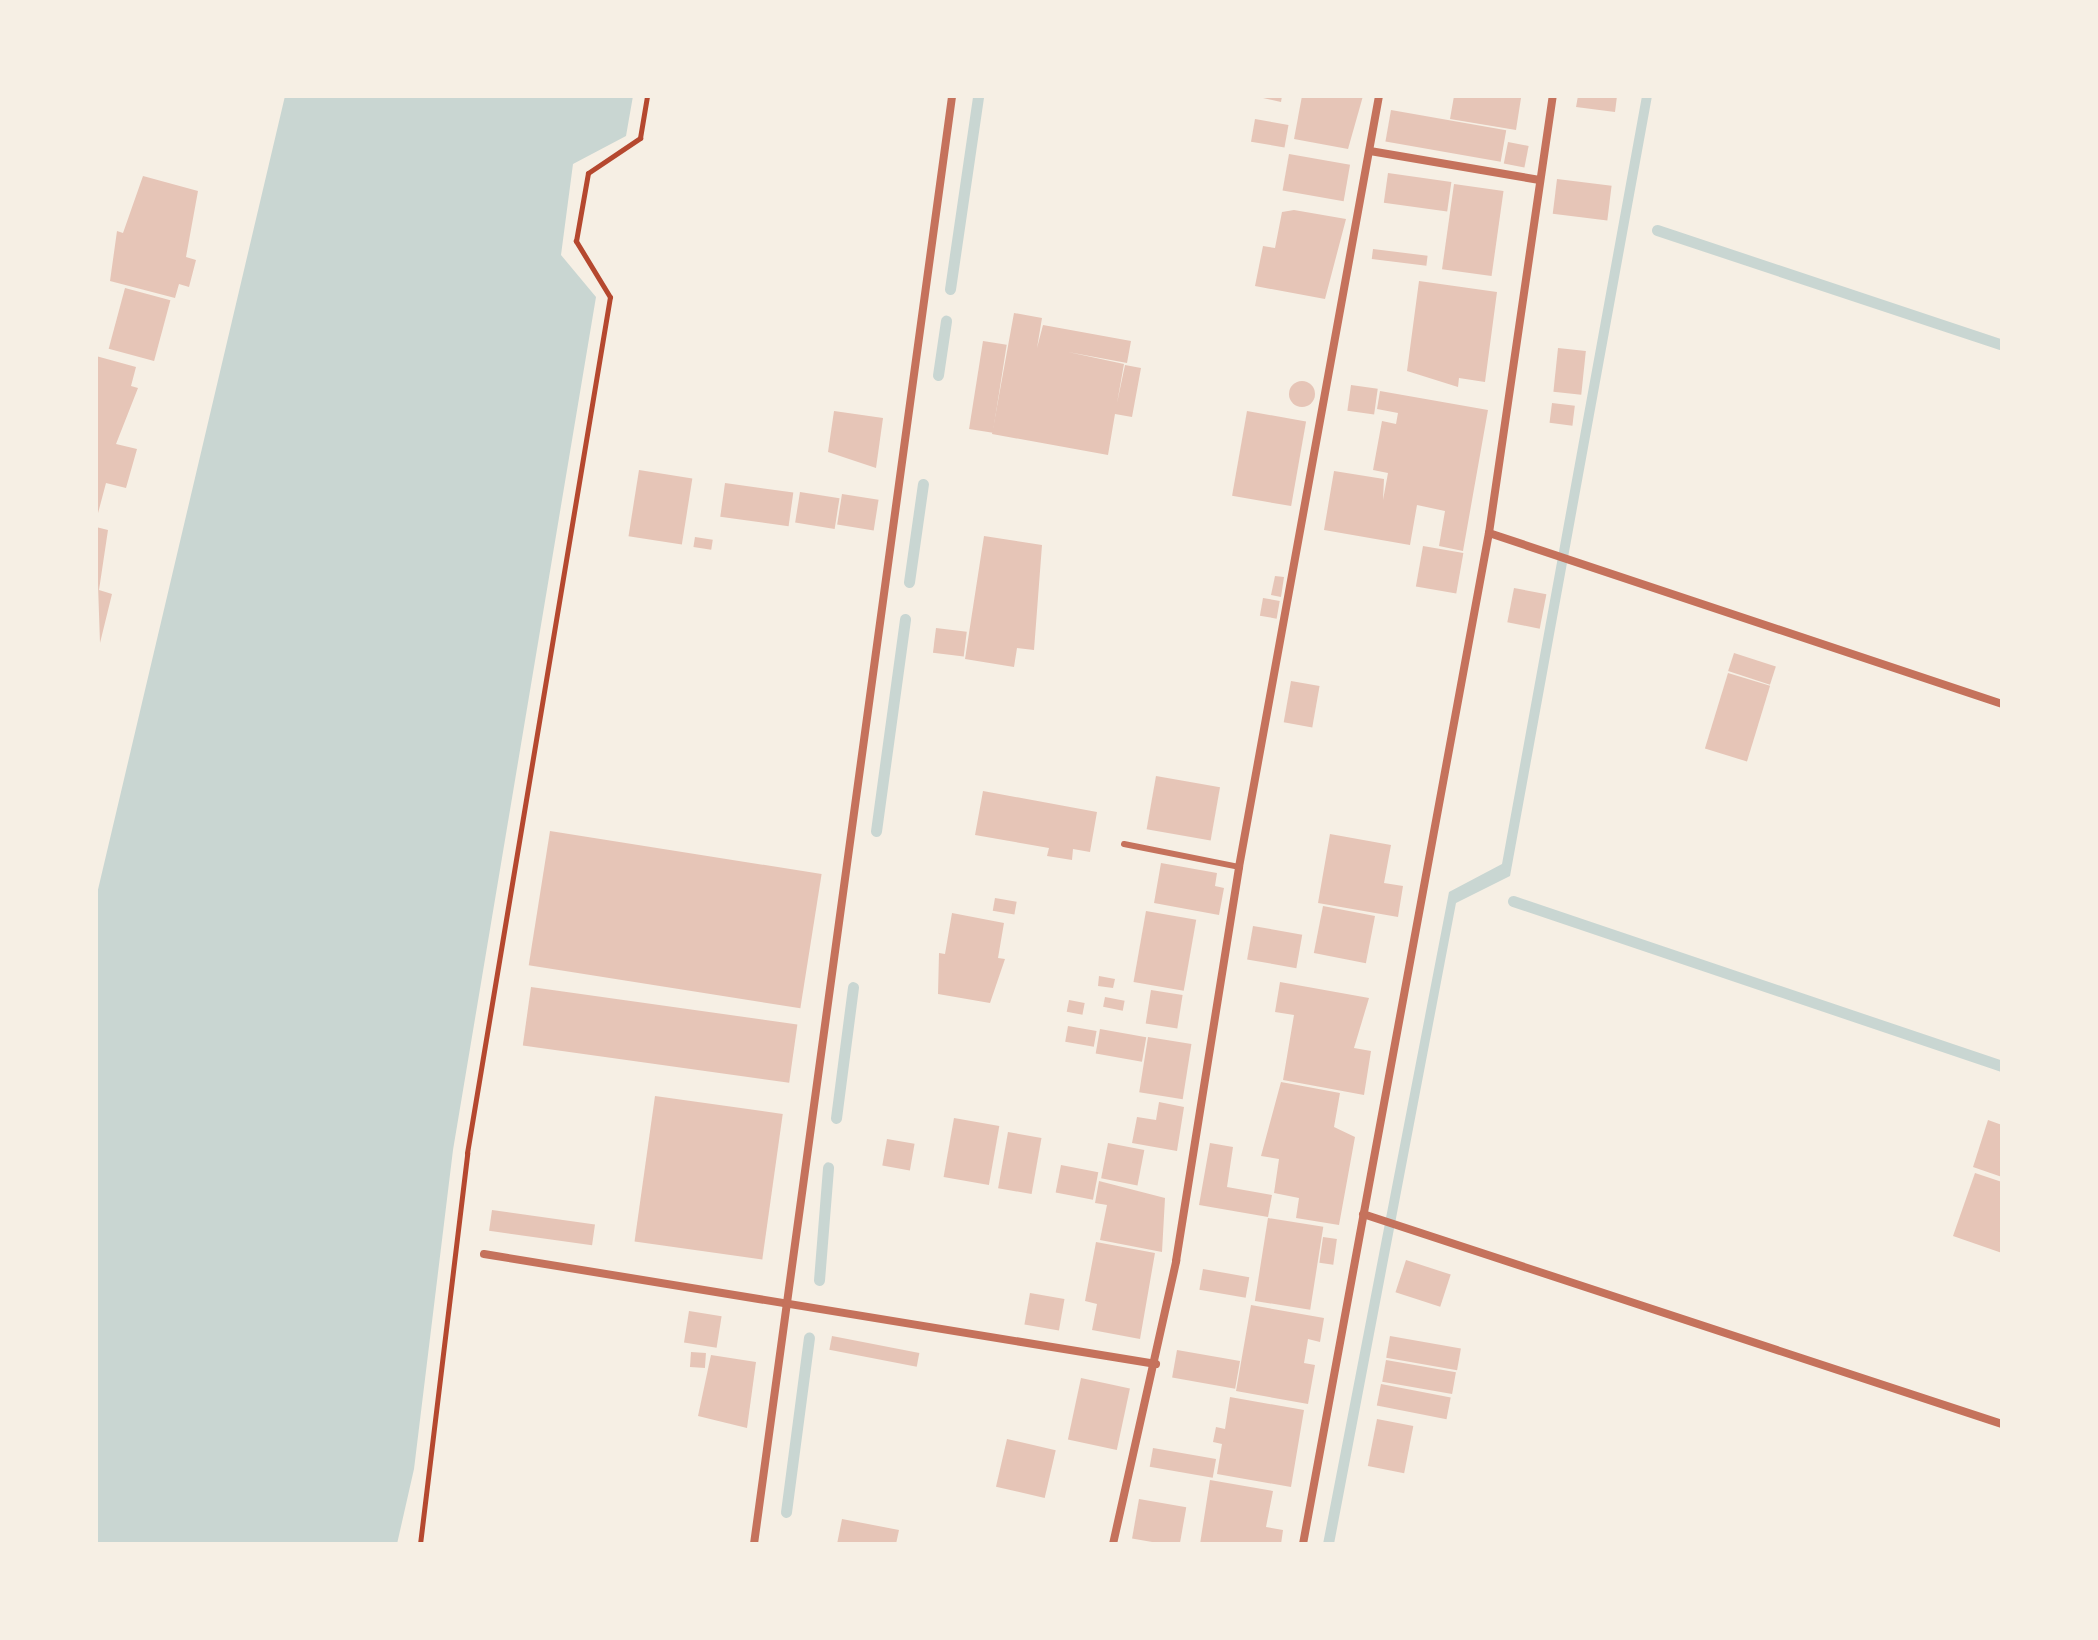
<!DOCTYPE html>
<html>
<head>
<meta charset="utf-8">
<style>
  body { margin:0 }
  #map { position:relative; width:2098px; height:1640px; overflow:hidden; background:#f6efe4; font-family:"Golos Text",sans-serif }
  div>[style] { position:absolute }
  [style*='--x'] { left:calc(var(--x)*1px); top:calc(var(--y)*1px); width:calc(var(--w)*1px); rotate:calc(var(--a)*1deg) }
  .water>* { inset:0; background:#c9d6d2 }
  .stream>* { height:11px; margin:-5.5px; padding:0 5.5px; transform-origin:5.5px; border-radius:5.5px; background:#c9d6d2 }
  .building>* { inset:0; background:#e6c5b7; transform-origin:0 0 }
  .round { border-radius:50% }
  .path>* { height:5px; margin:-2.5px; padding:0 2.5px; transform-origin:2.5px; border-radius:2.5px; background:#b5482f }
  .service>* { height:6px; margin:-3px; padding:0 3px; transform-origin:3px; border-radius:3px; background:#c5725c }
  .minor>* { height:8px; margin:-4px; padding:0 4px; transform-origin:4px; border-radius:4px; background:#c5725c }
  span { translate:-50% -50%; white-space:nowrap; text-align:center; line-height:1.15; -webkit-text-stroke:8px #f6efe4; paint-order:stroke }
  .frame { position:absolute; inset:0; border:98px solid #f6efe4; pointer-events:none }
</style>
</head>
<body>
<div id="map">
  <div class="water">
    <i style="clip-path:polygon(285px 96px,633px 96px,626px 136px,573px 164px,561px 255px,596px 297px,453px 1150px,414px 1469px,397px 1544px,96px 1544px,96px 898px)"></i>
    <i style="clip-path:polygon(1642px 96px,1652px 96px,1510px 876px,1456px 903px,1334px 1544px,1323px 1544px,1449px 892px,1502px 864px)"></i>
  </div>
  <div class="stream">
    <i style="--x:1657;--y:230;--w:364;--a:18.4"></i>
    <i style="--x:950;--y:289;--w:195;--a:-81.7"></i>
    <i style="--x:938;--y:375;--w:55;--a:-81.6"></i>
    <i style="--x:909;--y:582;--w:99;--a:-81.9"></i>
    <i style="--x:876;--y:831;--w:214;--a:-82.2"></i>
    <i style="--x:1513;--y:901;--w:516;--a:18.65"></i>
    <i style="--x:836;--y:1118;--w:132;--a:-82.6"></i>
    <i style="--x:819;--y:1280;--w:113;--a:-85.4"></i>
    <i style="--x:786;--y:1512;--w:176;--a:-82.5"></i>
  </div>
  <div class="building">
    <i style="clip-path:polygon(1254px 96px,1282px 96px,1281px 102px)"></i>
    <i style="clip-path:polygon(1302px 96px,1363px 96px,1348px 149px,1294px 139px)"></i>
    <i style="clip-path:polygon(1454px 96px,1533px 96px,1521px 98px,1516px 130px,1450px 119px)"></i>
    <i style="clip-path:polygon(1578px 96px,1617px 96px,1615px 112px,1576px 107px)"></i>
    <i style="left:1391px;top:110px;width:117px;height:32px;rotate:10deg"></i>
    <i style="left:1255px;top:119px;width:34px;height:23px;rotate:10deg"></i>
    <i style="left:1508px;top:142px;width:21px;height:22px;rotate:11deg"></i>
    <i style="left:1289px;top:154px;width:62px;height:37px;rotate:10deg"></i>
    <i style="left:1388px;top:173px;width:64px;height:30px;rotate:8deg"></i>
    <i style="clip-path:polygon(143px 176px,198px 191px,186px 257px,196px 260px,189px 287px,179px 284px,175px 298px,110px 281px,117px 231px,123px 233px)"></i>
    <i style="left:1557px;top:179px;width:55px;height:35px;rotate:7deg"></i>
    <i style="left:1454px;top:184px;width:50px;height:86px;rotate:8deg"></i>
    <i style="clip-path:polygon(1294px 210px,1346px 219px,1325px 299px,1255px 286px,1263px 246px,1275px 248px,1282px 212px)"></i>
    <i style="left:1373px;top:249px;width:55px;height:10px;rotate:7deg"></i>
    <i style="clip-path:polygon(1419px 281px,1497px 292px,1485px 382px,1459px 378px,1458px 387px,1407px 371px)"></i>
    <i style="left:125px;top:288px;width:47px;height:63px;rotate:15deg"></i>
    <i style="clip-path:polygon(1014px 313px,1042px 318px,1037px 348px,1043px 325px,1131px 341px,1127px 363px,1068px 352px,1124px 364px,1117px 403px,1125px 365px,1141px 368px,1132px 417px,1115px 414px,1108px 455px,992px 434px)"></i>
    <i style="left:983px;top:341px;width:24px;height:89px;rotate:9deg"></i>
    <i style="left:1558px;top:348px;width:28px;height:44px;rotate:6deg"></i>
    <i style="clip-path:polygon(96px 356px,136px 367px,131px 386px,138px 388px,116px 444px,137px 449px,126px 488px,106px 483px,97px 517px)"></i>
    <i class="round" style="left:1289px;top:381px;width:26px;height:26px"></i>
    <i style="left:1351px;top:385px;width:27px;height:26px;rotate:8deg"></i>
    <i style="clip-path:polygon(1380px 391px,1488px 410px,1463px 551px,1439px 546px,1445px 511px,1417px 505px,1410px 545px,1324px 530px,1334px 471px,1384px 479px,1383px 500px,1388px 473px,1373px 470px,1382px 421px,1396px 424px,1398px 413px,1377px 409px)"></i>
    <i style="left:1552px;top:403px;width:23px;height:20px;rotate:7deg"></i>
    <i style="clip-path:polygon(834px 411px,883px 418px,876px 468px,828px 452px)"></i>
    <i style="left:1247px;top:411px;width:60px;height:86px;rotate:10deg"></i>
    <i style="left:639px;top:470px;width:54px;height:67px;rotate:9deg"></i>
    <i style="left:725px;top:483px;width:69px;height:34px;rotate:8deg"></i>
    <i style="left:800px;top:492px;width:40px;height:31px;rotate:9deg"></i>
    <i style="left:842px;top:494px;width:37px;height:31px;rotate:9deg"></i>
    <i style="clip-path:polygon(96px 527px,108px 530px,99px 590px,112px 594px,100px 643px)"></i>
    <i style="clip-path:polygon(984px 536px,1042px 545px,1034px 650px,1017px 648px,1014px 667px,965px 659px)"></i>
    <i style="left:695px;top:537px;width:18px;height:10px;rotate:9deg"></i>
    <i style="left:1423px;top:546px;width:41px;height:41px;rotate:10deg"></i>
    <i style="clip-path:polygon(1275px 576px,1284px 577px,1281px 597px,1271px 595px)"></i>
    <i style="left:1514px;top:588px;width:33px;height:35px;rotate:11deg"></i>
    <i style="left:1263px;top:598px;width:17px;height:18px;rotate:10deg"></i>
    <i style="left:936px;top:628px;width:31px;height:25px;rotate:7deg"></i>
    <i style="left:1734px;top:653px;width:44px;height:19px;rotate:18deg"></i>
    <i style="left:1728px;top:673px;width:44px;height:79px;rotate:17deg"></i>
    <i style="left:1291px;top:681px;width:29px;height:42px;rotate:10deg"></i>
    <i style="left:1156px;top:776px;width:65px;height:54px;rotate:10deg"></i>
    <i style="clip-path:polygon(983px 791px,1097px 812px,1090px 852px,1073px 849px,1072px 860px,1047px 856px,1049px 848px,975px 835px)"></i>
    <i style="left:550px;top:831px;width:275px;height:136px;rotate:9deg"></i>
    <i style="clip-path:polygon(1330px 834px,1391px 845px,1384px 883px,1403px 886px,1398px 917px,1318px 903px)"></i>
    <i style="clip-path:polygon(1161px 863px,1217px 873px,1215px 886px,1224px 888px,1219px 915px,1154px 903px)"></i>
    <i style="left:995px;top:898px;width:22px;height:13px;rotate:10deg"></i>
    <i style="left:1323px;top:906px;width:53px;height:48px;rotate:11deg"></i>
    <i style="left:1146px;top:911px;width:51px;height:72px;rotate:10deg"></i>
    <i style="clip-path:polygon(952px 913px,1004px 923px,998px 958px,1005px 959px,990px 1003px,938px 994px,939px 953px,945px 954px)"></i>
    <i style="left:1253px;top:926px;width:50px;height:34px;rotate:10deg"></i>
    <i style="clip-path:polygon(1099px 976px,1115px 979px,1113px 988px,1098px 986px)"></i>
    <i style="clip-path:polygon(1280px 982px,1369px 998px,1354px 1048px,1371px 1051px,1364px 1095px,1283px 1080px,1294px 1015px,1275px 1012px)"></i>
    <i style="left:531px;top:987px;width:269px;height:59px;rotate:8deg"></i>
    <i style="left:1151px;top:990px;width:32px;height:34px;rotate:9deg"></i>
    <i style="left:1105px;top:997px;width:20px;height:10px;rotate:11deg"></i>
    <i style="left:1069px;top:1000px;width:16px;height:12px;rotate:11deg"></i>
    <i style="left:1068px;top:1026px;width:29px;height:16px;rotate:10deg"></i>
    <i style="left:1100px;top:1029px;width:47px;height:25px;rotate:10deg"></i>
    <i style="left:1148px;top:1037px;width:44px;height:56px;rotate:9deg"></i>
    <i style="clip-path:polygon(1281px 1082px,1340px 1093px,1334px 1127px,1355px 1137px,1339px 1225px,1296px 1218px,1299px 1198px,1274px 1193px,1279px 1159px,1261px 1156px)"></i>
    <i style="left:655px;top:1096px;width:129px;height:147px;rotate:8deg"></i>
    <i style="clip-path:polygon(1159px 1102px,1184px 1107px,1177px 1151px,1132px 1143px,1137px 1117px,1156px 1120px)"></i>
    <i style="left:954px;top:1118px;width:46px;height:60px;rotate:10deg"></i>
    <i style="clip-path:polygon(1988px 1120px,2002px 1125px,2002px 1177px,1973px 1167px)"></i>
    <i style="left:1008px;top:1132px;width:34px;height:57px;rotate:10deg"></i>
    <i style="left:887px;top:1139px;width:28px;height:27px;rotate:10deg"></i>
    <i style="left:1108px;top:1143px;width:37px;height:36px;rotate:11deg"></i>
    <i style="clip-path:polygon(1210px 1143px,1233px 1147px,1227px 1187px,1272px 1195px,1268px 1217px,1199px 1205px)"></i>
    <i style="left:1061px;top:1165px;width:38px;height:28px;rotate:11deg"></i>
    <i style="clip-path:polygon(1975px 1173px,2002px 1182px,2002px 1253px,1953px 1236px)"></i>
    <i style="clip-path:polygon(1099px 1181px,1165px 1198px,1162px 1252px,1100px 1240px,1107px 1205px,1095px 1203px)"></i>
    <i style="left:492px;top:1210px;width:104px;height:21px;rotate:8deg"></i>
    <i style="left:1268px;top:1218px;width:56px;height:84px;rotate:9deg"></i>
    <i style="left:1323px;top:1237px;width:14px;height:26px;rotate:8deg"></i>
    <i style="clip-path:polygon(1096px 1242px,1155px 1253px,1140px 1339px,1092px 1330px,1097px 1304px,1085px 1301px)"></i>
    <i style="left:1406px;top:1260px;width:47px;height:34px;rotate:18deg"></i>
    <i style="left:1203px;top:1269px;width:47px;height:21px;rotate:10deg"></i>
    <i style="left:1030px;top:1293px;width:35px;height:32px;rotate:10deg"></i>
    <i style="clip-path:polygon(1251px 1305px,1324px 1318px,1320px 1342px,1308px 1339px,1304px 1363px,1315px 1365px,1308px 1404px,1236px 1391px)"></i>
    <i style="left:689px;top:1311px;width:33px;height:32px;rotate:9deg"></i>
    <i style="left:832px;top:1336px;width:89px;height:14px;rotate:11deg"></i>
    <i style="left:1390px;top:1336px;width:72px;height:22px;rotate:10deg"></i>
    <i style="left:1177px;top:1350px;width:64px;height:28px;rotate:10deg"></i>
    <i style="left:691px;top:1352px;width:15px;height:15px;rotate:4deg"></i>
    <i style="clip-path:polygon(711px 1355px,756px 1362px,747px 1428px,698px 1416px)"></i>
    <i style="left:1386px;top:1360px;width:71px;height:22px;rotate:10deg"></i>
    <i style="left:1081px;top:1378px;width:50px;height:63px;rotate:12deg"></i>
    <i style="left:1381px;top:1384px;width:71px;height:22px;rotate:11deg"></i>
    <i style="clip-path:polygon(1230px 1397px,1304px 1410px,1291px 1487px,1217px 1474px,1222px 1444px,1213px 1442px,1216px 1427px,1225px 1429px)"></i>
    <i style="left:1377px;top:1419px;width:37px;height:48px;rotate:11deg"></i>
    <i style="left:1007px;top:1439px;width:50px;height:49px;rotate:13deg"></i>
    <i style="left:1153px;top:1448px;width:64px;height:19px;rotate:10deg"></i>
    <i style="clip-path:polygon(1210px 1480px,1273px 1491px,1266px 1527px,1283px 1530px,1281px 1544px,1200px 1544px)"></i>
    <i style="left:1139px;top:1499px;width:48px;height:40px;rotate:10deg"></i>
    <i style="clip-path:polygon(842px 1519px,899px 1530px,896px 1544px,837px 1544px)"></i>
  </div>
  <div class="path">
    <i style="--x:420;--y:1544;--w:394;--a:-83.1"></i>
    <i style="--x:467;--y:1153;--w:868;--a:-80.52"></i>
    <i style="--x:610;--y:297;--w:66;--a:-121.3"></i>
    <i style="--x:576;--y:241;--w:69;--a:-80"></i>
    <i style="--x:588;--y:173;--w:63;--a:-33.9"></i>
    <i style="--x:640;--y:138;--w:43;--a:-80.5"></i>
  </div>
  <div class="service">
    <i style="--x:1124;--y:844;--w:117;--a:11.3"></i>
  </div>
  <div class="minor">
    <i style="--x:1370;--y:151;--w:172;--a:9.7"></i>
    <i style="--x:1489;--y:533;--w:541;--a:18.43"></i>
    <i style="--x:1363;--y:1214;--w:673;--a:18.19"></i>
    <i style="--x:484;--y:1254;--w:681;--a:9.3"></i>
    <i style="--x:754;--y:1544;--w:1461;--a:-82.21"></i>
    <i style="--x:1113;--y:1544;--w:290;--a:-77.4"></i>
    <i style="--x:1176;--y:1261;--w:399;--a:-80.9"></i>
    <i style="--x:1239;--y:867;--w:784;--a:-79.71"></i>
    <i style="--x:1303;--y:1544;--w:1028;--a:-79.58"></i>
    <i style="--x:1489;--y:533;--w:442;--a:-81.7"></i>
  </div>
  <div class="frame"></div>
</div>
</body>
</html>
